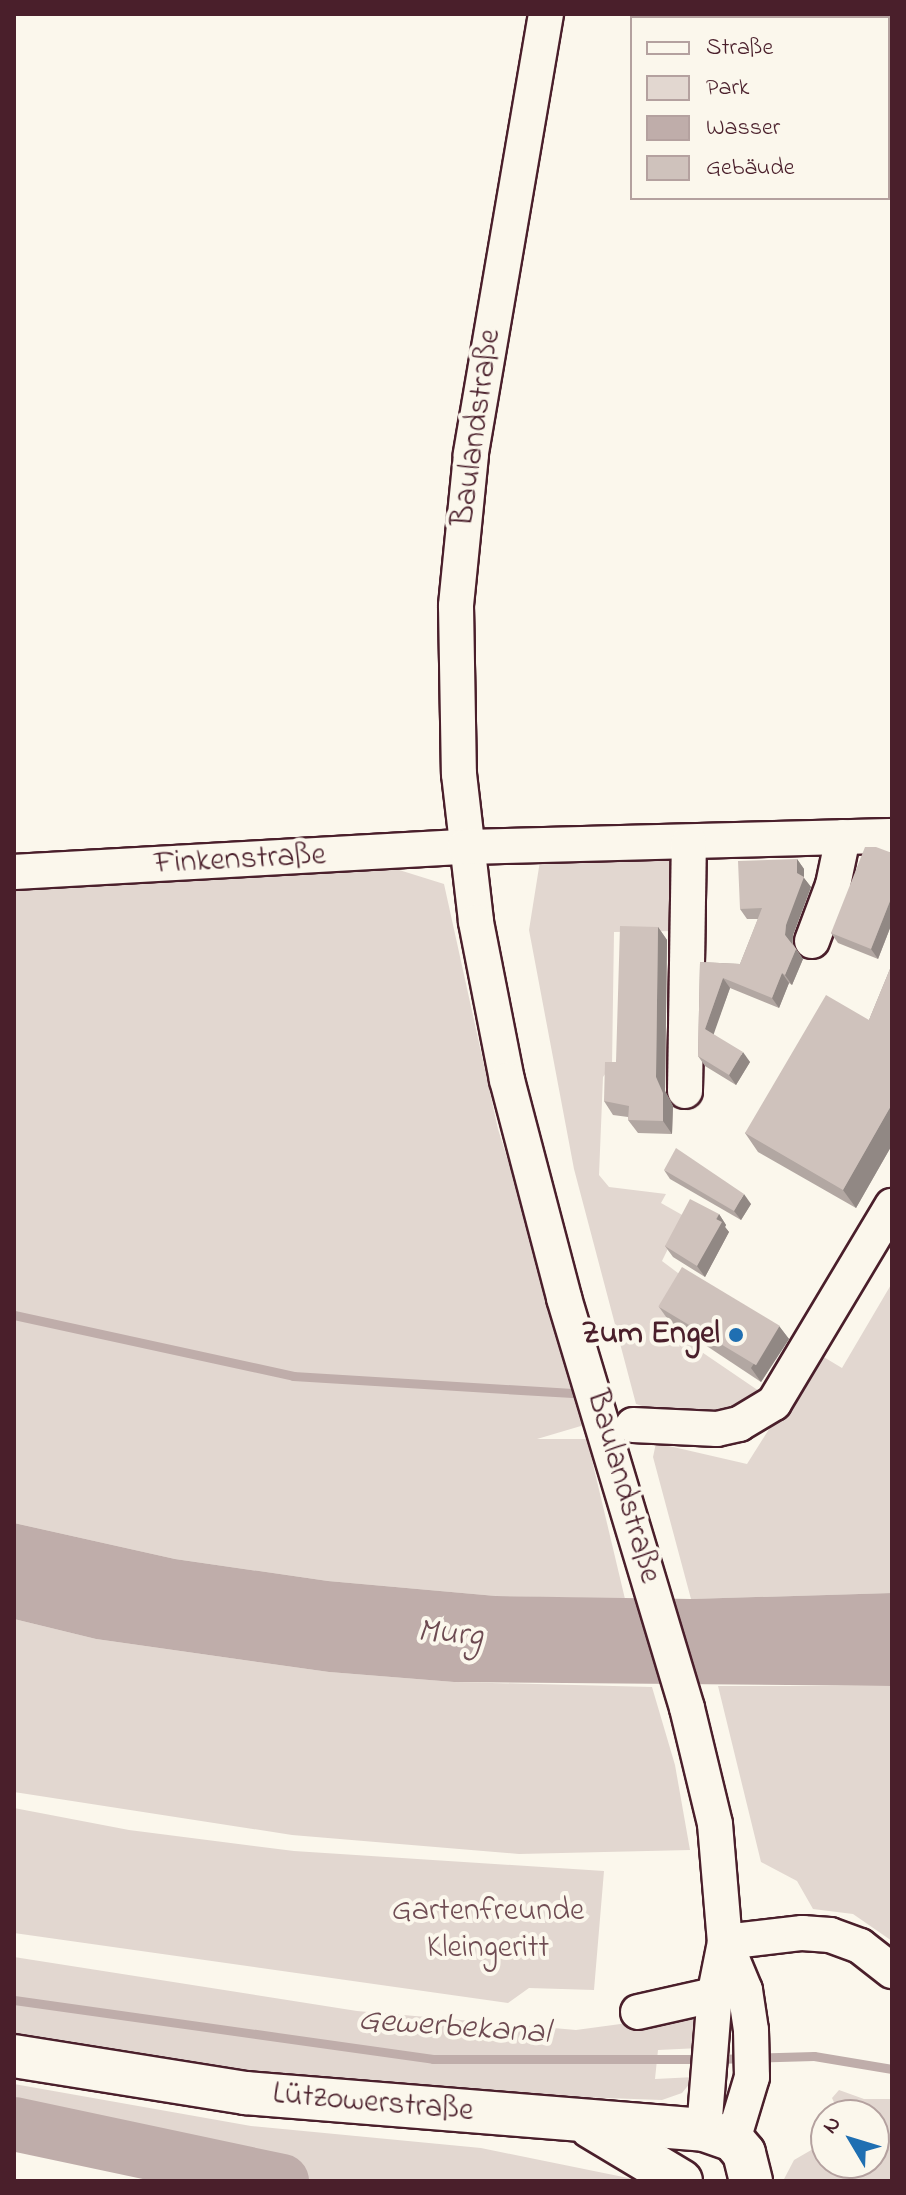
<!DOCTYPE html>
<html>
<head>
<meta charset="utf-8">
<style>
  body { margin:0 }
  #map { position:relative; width:906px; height:2195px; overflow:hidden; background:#fbf7ec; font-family:"Indie Flower",sans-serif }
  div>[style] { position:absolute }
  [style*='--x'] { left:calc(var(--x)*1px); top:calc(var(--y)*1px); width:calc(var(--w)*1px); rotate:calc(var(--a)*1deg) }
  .green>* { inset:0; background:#e2d7d0 }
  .water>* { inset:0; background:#bfadaa }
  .stream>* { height:9px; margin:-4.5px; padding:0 4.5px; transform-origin:4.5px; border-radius:4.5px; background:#bfadaa }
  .river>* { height:54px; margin:-27px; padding:0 27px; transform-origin:27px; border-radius:27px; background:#bfadaa }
  .roads { filter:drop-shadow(2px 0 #4a1f2b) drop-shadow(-2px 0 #4a1f2b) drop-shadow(0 2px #4a1f2b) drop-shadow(0 -2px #4a1f2b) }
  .minor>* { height:34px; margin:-17px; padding:0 17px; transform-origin:17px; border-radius:17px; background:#fbf7ec }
  .major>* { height:42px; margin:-21px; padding:0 21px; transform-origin:21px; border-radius:21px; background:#fbf7ec }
  .wall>* { inset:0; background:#b2a7a2 }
  .shaded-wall>* { inset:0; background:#918884 }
  .building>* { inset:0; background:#cfc2bc; transform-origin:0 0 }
  .dots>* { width:22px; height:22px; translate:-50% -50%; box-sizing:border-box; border:4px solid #fbf7ec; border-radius:50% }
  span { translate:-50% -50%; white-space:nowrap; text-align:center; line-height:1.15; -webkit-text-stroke:8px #fbf7ec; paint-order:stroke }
  .street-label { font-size:32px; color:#4a1f2b }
  .poi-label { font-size:32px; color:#4a1f2b; font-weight:700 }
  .right { translate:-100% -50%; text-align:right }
  .park-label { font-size:32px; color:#704d54 }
  .water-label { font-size:34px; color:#6d4a51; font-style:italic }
  .frame { position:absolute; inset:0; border:16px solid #4a1f2b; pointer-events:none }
  .legend { position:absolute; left:630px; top:16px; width:260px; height:184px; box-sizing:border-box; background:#fbf7ec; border:2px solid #b4a19f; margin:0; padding:10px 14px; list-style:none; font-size:24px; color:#4a1f2b }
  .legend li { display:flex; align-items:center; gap:16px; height:40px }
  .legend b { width:40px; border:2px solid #b4a19f }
  .north { position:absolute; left:810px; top:2099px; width:80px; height:80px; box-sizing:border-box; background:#fbf7ec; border:2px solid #b4a19f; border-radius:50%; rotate:308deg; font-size:22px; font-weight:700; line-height:32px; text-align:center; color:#4a1f2b }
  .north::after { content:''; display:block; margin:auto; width:28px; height:36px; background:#1f6fb2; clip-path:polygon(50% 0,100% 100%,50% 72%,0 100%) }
</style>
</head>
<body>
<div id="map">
  <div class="green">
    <i style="clip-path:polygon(676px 860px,676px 931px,614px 932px,612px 1065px,603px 1077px,599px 1175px,609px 1187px,666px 1194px,661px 1203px,684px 1216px,662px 1261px,686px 1279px,662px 1325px,759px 1391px,736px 1419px,694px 1423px,636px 1404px,574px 1169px,529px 930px,540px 861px)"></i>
    <i style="clip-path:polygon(396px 869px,444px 884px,498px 1129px,591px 1423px,537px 1439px,587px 1439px,625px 1599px,496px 1596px,328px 1581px,175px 1559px,14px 1523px,14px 886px)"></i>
    <i style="clip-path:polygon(892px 1283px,892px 1593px,691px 1599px,653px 1457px,656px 1443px,747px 1464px,817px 1353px,842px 1368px)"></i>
    <i style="clip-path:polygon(14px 1619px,96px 1639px,329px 1672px,454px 1682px,652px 1687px,675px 1765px,690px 1850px,519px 1854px,292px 1835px,14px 1792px)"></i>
    <i style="clip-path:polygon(718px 1686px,892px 1686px,892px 1941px,853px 1914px,813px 1909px,797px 1881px,761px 1862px)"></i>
    <i style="clip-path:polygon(14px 1808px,129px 1830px,294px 1851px,604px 1871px,594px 1990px,529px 1988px,508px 2003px,14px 1933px)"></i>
    <i style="clip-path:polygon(14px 1957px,357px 2011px,576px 2030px,702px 2013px,700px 2048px,658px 2050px,655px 2079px,695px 2077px,682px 2093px,662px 2100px,436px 2092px,292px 2078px,14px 2035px)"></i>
    <i style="clip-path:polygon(14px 2084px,251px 2126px,481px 2148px,643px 2181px,200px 2181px,79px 2151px,14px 2142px)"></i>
    <i style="clip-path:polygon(839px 2090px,864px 2099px,892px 2099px,892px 2181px,783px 2181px,794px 2160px,813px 2149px,826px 2148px,826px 2163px,874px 2163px,874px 2115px,840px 2115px,832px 2098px)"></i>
  </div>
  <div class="water">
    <i style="clip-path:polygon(14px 1523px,175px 1559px,328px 1581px,496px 1596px,691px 1599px,892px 1593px,892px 1686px,454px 1682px,329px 1672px,96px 1639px,14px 1619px)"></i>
  </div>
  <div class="stream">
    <i style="--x:14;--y:1315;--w:286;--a:12.3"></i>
    <i style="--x:293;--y:1376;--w:280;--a:3.5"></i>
    <i style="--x:14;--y:2000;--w:423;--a:8"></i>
    <i style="--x:433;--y:2059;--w:269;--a:0"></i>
    <i style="--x:717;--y:2059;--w:97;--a:-1.8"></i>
    <i style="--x:814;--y:2056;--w:79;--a:9.5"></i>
  </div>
  <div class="river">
    <i style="--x:14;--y:2124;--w:274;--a:12"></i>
  </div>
  <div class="roads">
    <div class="minor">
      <i style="--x:546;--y:14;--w:447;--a:99.7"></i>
      <i style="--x:471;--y:455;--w:152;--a:95.7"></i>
      <i style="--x:456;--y:606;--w:168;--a:89"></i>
      <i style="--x:459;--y:774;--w:149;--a:83.4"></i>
      <i style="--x:476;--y:922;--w:161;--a:78.9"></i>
      <i style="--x:507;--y:1080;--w:225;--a:75.3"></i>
      <i style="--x:564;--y:1298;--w:428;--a:73.3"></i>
      <i style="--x:687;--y:1708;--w:119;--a:76.4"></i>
      <i style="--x:715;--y:1824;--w:118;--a:85.2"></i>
      <i style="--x:725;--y:1942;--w:52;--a:67.4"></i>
      <i style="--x:745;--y:1990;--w:40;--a:81.5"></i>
      <i style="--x:751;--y:2030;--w:47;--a:88.8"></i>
      <i style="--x:752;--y:2077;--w:66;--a:106.8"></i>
      <i style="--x:14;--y:872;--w:452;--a:-3.2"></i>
      <i style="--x:465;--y:847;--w:427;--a:-1.5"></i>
      <i style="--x:812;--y:941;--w:60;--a:-69.4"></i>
      <i style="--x:833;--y:885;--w:49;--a:-78.2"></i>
      <i style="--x:685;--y:1091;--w:249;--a:-89.1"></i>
      <i style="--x:633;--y:1425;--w:84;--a:2.7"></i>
      <i style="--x:717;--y:1429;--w:23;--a:-13"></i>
      <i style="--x:739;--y:1424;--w:41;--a:-31"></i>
      <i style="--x:774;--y:1403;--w:230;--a:-59.1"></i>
      <i style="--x:725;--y:1942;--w:78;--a:-6.7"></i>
      <i style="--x:802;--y:1933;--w:28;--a:4"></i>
      <i style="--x:830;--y:1935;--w:32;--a:20"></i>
      <i style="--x:860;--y:1946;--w:41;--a:38"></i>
      <i style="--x:638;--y:2012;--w:100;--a:-12.7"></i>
      <i style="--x:704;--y:2130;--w:138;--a:-85.4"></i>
      <i style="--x:715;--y:1992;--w:51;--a:-78.7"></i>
    </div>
    <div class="major">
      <i style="--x:14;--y:2056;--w:234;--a:9.1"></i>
      <i style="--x:245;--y:2093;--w:460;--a:4.6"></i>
      <i style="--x:704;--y:2130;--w:31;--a:19"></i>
      <i style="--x:733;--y:2140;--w:17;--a:50"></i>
      <i style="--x:744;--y:2153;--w:29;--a:76"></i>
      <i style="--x:591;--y:2127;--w:105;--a:31"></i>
    </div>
  </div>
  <div class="wall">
    <i style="clip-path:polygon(892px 853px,892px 923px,878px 959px,838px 943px,831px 933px)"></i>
    <i style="clip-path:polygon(797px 859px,804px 869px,804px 878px,811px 887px,793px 935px,793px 944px,803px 959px,792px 985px,789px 983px,779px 1008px,730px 988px,713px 1034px,750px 1062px,736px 1085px,705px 1066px,698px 1056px,700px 962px,740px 964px,758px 919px,747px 919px,740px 909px)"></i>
    <i style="clip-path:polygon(658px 927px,667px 940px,665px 1091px,673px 1106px,672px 1134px,638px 1133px,628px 1120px,628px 1117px,613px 1115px,604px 1101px)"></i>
    <i style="clip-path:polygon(892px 964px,892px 1145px,856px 1208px,758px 1152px,745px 1133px,869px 1020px)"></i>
    <i style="clip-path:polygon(664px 1170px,751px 1204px,741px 1220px,670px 1179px)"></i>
    <i style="clip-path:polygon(719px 1214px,726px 1225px,725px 1227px,729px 1232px,705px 1277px,673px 1257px,665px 1246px)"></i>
    <i style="clip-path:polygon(659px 1307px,779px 1326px,789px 1339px,761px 1382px,669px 1321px)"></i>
  </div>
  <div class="shaded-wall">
    <i style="clip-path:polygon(797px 859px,804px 869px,804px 878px,811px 887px,793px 935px,792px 945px,785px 935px,786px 925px,797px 873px)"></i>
    <i style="clip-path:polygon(892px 896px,892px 923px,878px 959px,871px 949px)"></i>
    <i style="clip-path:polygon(658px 927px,667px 940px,665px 1091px,673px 1106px,672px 1134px,663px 1121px,656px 1077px)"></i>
    <i style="clip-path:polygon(796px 949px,803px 959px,792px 985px,785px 975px)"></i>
    <i style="clip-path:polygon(782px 973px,789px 983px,779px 1008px,772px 998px)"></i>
    <i style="clip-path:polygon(723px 978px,730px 988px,712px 1039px,705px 1029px)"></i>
    <i style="clip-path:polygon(743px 1052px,750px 1062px,736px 1085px,729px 1075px)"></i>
    <i style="clip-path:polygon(892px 1104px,892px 1145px,856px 1208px,843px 1190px)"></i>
    <i style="clip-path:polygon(744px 1194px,751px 1204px,741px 1220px,734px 1211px)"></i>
    <i style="clip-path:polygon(719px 1214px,726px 1225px,725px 1227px,729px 1232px,705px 1277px,697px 1266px)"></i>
    <i style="clip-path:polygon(779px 1326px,789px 1339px,761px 1382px,751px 1368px)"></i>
  </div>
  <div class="building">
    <i style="clip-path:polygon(865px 847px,876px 847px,892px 853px,892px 896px,871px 949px,831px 933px)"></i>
    <i style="clip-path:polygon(797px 859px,797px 873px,804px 877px,786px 925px,785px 935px,796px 949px,785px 975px,782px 973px,772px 998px,723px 978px,705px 1029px,743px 1052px,729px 1075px,698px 1056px,700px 962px,740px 964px,762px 908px,740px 909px,738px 861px)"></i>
    <i style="clip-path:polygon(620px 926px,658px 927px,656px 1077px,663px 1093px,663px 1121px,628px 1120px,629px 1106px,604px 1101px,605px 1062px,616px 1062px)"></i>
    <i style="clip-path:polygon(892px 964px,892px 1104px,843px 1190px,745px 1133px,826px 995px,869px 1020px)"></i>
    <i style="clip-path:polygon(676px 1148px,744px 1194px,734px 1211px,664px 1170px)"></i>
    <i style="clip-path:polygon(690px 1199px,719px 1214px,716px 1219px,722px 1222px,697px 1266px,665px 1246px)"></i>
    <i style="left:682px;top:1267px;width:114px;height:46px;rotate:31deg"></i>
  </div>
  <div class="dots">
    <i style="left:736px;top:1335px;background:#1f6fb2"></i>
  </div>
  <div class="street-label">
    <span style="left:478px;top:428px;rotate:-82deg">Baulandstraße</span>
    <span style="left:240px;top:861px;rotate:-3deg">Finkenstraße</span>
    <span style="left:622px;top:1487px;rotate:74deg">Baulandstraße</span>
    <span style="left:373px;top:2104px;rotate:5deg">Lützowerstraße</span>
  </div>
  <div class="poi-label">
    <span class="right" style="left:720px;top:1335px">Zum Engel</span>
  </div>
  <div class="park-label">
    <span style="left:488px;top:1931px">Gartenfreunde<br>Kleingeritt</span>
  </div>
  <div class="water-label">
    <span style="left:450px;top:1635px;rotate:4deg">Murg</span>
    <span style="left:454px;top:2028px;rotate:4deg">Gewerbekanal</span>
  </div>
  <div class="frame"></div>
  <ul class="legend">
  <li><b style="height:10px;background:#fbf7ec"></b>Straße</li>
  <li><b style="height:22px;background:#e2d7d0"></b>Park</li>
  <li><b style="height:22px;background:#bfadaa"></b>Wasser</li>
  <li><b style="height:22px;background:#cfc2bc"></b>Gebäude</li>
  </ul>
  <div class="north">N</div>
</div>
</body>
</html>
